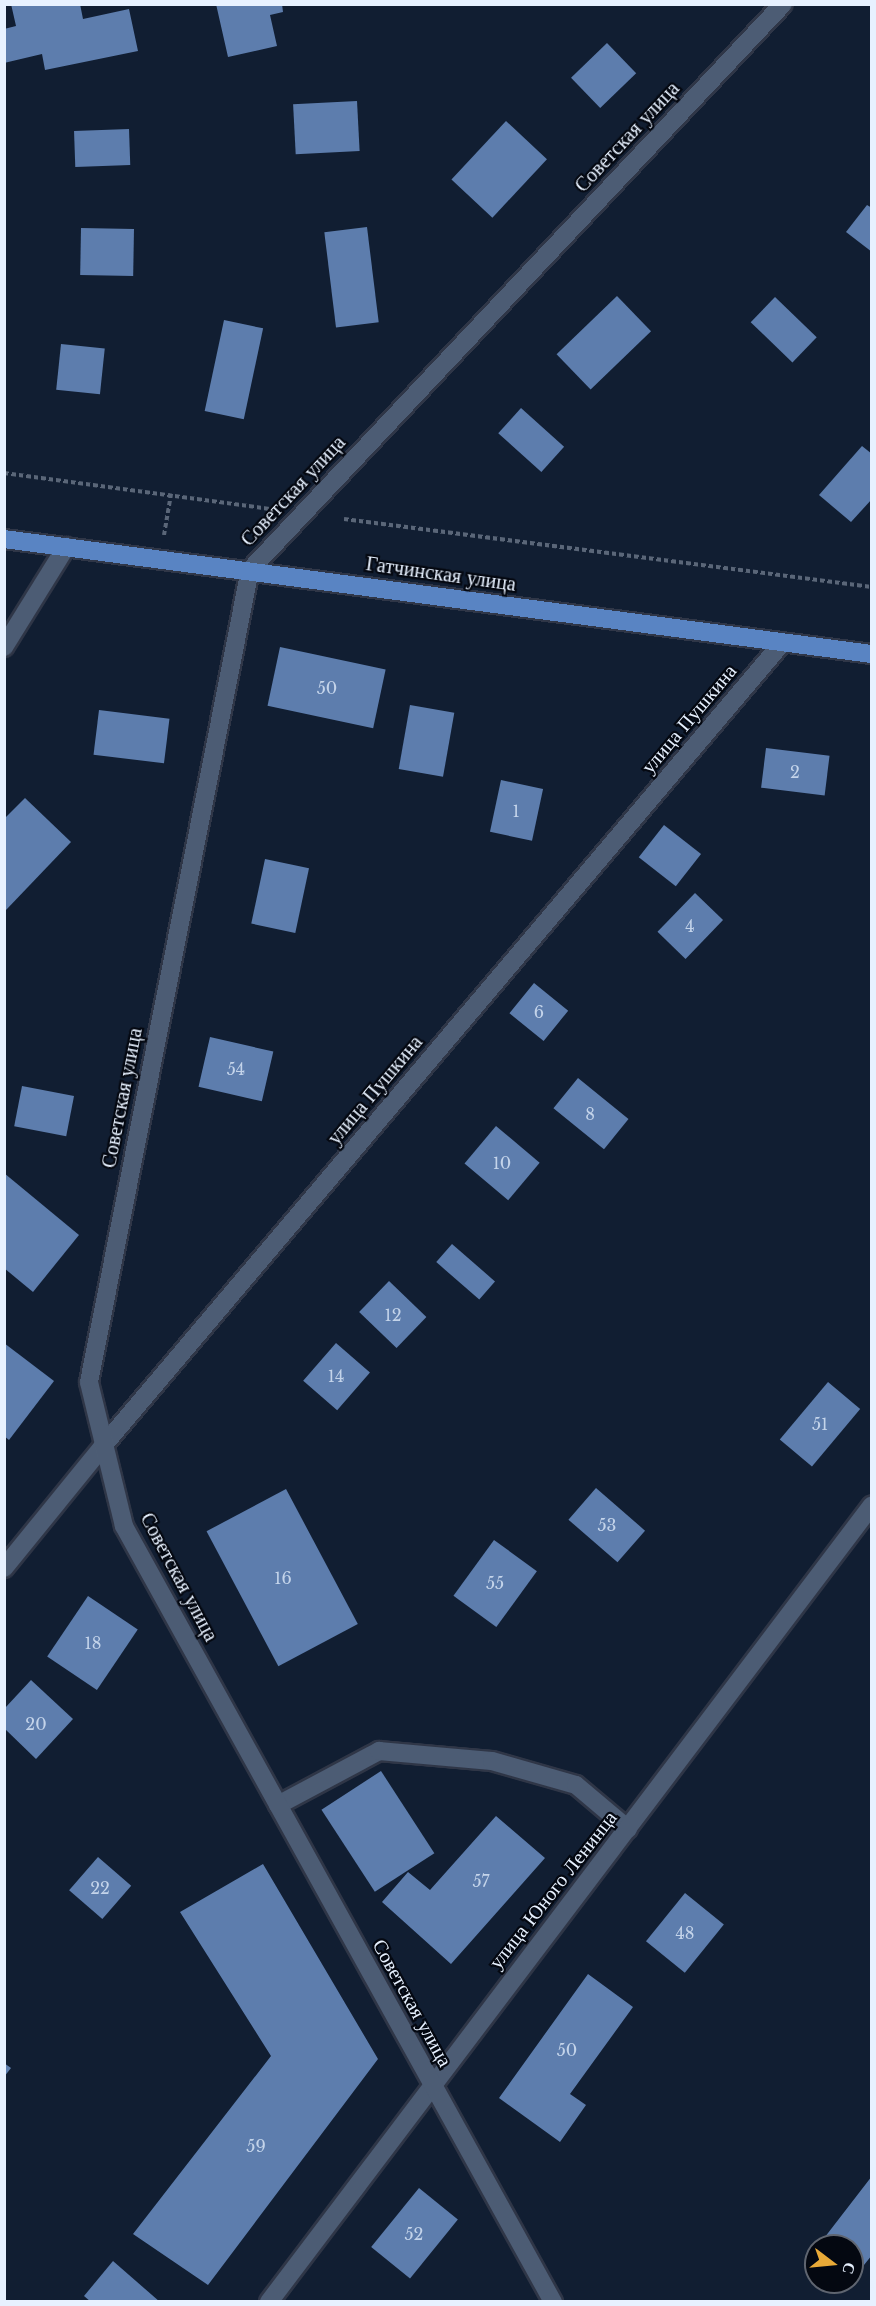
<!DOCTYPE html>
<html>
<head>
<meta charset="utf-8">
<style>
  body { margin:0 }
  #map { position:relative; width:876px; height:2306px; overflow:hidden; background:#111e32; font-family:"Libre Baskerville",serif }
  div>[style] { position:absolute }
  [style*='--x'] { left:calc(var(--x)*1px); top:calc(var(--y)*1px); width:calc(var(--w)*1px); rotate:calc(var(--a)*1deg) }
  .building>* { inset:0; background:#5d7dad; transform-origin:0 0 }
  .path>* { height:4px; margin-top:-2px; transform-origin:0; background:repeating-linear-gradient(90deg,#5a6678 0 4.5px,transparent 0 7.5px) }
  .roads { filter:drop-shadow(2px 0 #2f3647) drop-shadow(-2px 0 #2f3647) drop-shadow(0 2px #2f3647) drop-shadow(0 -2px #2f3647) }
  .minor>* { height:18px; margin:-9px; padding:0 9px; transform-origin:9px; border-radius:9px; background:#4c5c74 }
  .major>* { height:18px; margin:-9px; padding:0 9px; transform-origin:9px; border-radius:9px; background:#5984c3 }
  span { translate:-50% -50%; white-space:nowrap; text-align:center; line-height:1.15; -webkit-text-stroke:4.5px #040811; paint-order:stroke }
  .number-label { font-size:16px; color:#c4d4ea }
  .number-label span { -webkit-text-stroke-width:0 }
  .street-label { font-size:20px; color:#e7f1ff }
  .frame { position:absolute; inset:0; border:6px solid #e7f1ff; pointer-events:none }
  .north { position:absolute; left:804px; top:2234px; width:60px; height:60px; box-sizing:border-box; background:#040811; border:2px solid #5f6570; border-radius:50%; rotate:106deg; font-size:16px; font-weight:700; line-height:24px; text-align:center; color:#e7f1ff }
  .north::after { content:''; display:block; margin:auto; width:21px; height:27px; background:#e9aa38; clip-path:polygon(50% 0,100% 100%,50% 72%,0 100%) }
</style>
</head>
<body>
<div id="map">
  <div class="building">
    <i style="clip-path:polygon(11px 4px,80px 4px,83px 19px,129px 9px,138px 51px,45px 70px,42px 54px,4px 63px,4px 29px,16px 26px)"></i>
    <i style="clip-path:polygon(216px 4px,282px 4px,283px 12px,270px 15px,277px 46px,228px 57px)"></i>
    <i style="left:607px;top:43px;width:42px;height:50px;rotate:46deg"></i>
    <i style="left:357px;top:101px;width:50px;height:64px;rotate:87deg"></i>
    <i style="left:506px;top:121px;width:56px;height:80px;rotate:43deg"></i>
    <i style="left:129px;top:129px;width:36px;height:55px;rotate:88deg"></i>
    <i style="clip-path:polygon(867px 205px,872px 208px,872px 252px,846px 232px)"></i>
    <i style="left:367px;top:227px;width:96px;height:43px;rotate:83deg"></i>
    <i style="left:81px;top:228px;width:53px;height:47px;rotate:1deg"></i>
    <i style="left:617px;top:296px;width:49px;height:84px;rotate:46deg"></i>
    <i style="left:775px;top:297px;width:58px;height:35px;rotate:44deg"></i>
    <i style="left:224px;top:320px;width:40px;height:93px;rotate:12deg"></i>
    <i style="left:61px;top:344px;width:44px;height:46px;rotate:6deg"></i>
    <i style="left:521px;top:408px;width:58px;height:34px;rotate:42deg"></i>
    <i style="clip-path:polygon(862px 446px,872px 454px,872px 499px,851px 522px,819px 495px)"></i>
    <i style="left:280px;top:647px;width:108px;height:60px;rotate:12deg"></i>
    <i style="left:410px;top:705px;width:45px;height:65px;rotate:10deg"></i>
    <i style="left:99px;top:710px;width:71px;height:45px;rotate:7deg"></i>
    <i style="left:766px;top:748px;width:64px;height:40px;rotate:7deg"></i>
    <i style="left:501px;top:780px;width:43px;height:53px;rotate:12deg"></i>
    <i style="clip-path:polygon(25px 798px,71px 842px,6px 910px,4px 819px)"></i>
    <i style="left:664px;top:825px;width:47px;height:41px;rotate:38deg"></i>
    <i style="left:265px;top:859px;width:45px;height:66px;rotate:12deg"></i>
    <i style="left:695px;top:893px;width:39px;height:54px;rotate:44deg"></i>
    <i style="left:534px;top:983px;width:44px;height:39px;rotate:39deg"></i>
    <i style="left:210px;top:1037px;width:65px;height:51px;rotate:13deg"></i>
    <i style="left:578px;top:1078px;width:65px;height:39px;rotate:39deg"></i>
    <i style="left:22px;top:1086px;width:53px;height:41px;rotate:11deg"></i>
    <i style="left:496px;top:1126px;width:57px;height:49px;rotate:40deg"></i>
    <i style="clip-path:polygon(4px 1173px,79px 1235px,33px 1292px,4px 1268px)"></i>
    <i style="left:452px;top:1244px;width:57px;height:24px;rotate:41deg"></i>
    <i style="left:389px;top:1281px;width:52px;height:43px;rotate:44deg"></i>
    <i style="clip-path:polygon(4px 1343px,54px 1381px,9px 1440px,4px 1436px)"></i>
    <i style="left:336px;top:1343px;width:45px;height:50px;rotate:41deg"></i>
    <i style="left:828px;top:1382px;width:42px;height:75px;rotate:40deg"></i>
    <i style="left:596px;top:1488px;width:65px;height:42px;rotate:41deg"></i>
    <i style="left:286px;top:1489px;width:153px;height:90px;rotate:62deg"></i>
    <i style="left:494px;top:1540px;width:53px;height:69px;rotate:36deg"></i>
    <i style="left:88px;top:1596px;width:60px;height:73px;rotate:34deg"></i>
    <i style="clip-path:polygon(31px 1680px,73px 1719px,36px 1759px,5px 1729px,5px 1708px)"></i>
    <i style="left:381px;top:1771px;width:98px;height:71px;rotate:57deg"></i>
    <i style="clip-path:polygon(496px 1816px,545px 1858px,451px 1964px,382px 1902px,408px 1872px,430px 1890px)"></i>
    <i style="left:98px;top:1857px;width:44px;height:44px;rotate:41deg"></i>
    <i style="clip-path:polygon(263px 1864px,378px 2059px,208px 2285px,133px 2234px,271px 2056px,180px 1912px)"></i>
    <i style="left:685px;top:1893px;width:50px;height:62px;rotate:39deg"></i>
    <i style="clip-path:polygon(588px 1974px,633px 2007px,570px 2094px,586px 2105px,560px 2142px,499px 2098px)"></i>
    <i style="clip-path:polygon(4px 2063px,11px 2068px,4px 2077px)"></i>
    <i style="clip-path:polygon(872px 2176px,872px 2255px,852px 2280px,852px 2246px,818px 2246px)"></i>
    <i style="left:419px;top:2188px;width:50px;height:76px;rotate:39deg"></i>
    <i style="clip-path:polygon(113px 2261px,160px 2302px,91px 2302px,84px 2296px)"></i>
  </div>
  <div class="path">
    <i style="--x:4;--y:473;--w:268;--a:7.7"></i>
    <i style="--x:344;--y:519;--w:532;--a:7.34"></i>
    <i style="--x:164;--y:535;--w:42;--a:-80.3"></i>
  </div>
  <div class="roads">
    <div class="minor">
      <i style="--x:4;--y:647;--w:118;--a:-58.2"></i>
      <i style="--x:4;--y:1568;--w:157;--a:-50.9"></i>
      <i style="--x:103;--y:1446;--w:1052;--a:-49.78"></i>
      <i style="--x:278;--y:1805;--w:115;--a:-28.1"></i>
      <i style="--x:379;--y:1751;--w:113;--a:5.1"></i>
      <i style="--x:492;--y:1761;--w:87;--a:15.9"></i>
      <i style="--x:576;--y:1785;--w:68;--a:40.2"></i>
      <i style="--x:269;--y:2302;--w:999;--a:-52.89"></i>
      <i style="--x:553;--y:2302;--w:887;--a:-118.94"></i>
      <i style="--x:124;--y:1526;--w:148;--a:-103.7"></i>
      <i style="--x:89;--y:1382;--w:828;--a:-78.79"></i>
      <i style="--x:250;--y:570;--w:777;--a:-46.72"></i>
    </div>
    <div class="major">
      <i style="--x:4;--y:539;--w:876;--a:7.55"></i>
    </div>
  </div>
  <div class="number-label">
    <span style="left:327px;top:688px">50</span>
    <span style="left:795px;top:772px">2</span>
    <span style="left:516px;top:811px">1</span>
    <span style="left:690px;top:926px">4</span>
    <span style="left:539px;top:1012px">6</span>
    <span style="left:236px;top:1069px">54</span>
    <span style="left:590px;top:1114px">8</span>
    <span style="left:502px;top:1163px">10</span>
    <span style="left:393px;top:1315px">12</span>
    <span style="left:336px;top:1376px">14</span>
    <span style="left:820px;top:1424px">51</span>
    <span style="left:607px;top:1525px">53</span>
    <span style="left:283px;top:1578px">16</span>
    <span style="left:495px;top:1583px">55</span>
    <span style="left:93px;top:1643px">18</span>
    <span style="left:36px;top:1724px">20</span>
    <span style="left:481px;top:1881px">57</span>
    <span style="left:100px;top:1888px">22</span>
    <span style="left:685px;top:1933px">48</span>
    <span style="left:567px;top:2050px">50</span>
    <span style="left:256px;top:2146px">59</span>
    <span style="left:414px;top:2234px">52</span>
  </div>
  <div class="street-label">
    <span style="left:627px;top:137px;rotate:-47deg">Советская улица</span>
    <span style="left:293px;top:491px;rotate:-47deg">Советская улица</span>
    <span style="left:441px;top:574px;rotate:8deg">Гатчинская улица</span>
    <span style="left:689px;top:719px;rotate:-50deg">улица Пушкина</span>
    <span style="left:375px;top:1090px;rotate:-50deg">улица Пушкина</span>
    <span style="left:122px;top:1098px;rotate:-79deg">Советская улица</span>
    <span style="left:179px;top:1577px;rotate:62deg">Советская улица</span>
    <span style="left:553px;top:1890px;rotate:-52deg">улица Юного Ленинца</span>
    <span style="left:412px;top:2003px;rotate:61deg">Советская улица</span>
  </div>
  <div class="frame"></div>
  <div class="north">С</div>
</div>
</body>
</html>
